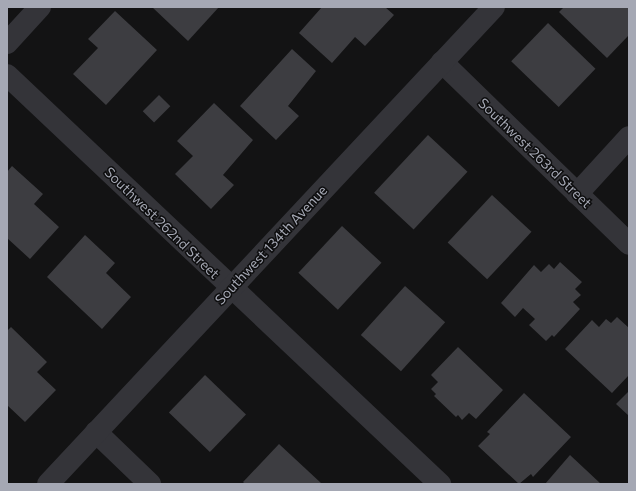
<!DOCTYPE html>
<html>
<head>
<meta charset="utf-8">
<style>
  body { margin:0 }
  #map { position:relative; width:636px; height:491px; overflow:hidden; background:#131314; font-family:Commissioner,sans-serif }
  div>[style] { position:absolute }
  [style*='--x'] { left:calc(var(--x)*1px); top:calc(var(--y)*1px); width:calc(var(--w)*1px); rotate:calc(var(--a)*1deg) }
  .building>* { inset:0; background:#3d3d41; transform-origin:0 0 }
  .minor>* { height:22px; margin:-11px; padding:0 11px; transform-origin:11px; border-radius:11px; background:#343439 }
  .tertiary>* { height:22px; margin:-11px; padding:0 11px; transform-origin:11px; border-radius:11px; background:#343439 }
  span { translate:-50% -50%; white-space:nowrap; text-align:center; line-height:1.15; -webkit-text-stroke:3px #0e0e0f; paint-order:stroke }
  .street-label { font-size:14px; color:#a5a8b4 }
  .frame { position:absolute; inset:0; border:8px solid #a5a8b4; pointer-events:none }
</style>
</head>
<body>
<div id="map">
  <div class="building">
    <i style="clip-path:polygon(152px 7px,219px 7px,188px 41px)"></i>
    <i style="clip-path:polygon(322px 7px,385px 7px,394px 15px,365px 46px,355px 37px,332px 63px,299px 33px)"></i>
    <i style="clip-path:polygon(564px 7px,629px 7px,629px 35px,607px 58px,559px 12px)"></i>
    <i style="clip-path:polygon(115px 11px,157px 50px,106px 105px,73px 74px,98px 48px,88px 39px)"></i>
    <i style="left:548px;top:23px;width:66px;height:53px;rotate:44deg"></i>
    <i style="clip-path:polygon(292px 49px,316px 71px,288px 106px,299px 116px,276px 140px,240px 106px)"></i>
    <i style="left:159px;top:95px;width:16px;height:23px;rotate:45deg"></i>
    <i style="clip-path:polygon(214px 103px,253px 140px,223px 175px,234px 185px,211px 209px,175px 174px,193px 156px,177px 141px)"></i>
    <i style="left:428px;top:135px;width:54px;height:79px;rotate:43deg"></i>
    <i style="clip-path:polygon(12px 166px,43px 194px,34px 204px,59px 227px,30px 259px,7px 238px,7px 172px)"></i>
    <i style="left:492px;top:195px;width:54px;height:65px;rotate:43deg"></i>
    <i style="left:342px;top:226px;width:54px;height:64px;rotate:43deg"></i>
    <i style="clip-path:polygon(85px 235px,115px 263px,106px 273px,131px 297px,102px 329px,47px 277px)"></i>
    <i style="clip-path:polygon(560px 262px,582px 282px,575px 289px,581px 295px,573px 302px,580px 309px,554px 337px,552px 335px,546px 341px,529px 325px,535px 319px,523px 308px,515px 317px,501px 303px,534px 265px,541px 272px,549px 264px,554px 269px)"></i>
    <i style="left:405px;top:286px;width:54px;height:66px;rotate:42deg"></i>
    <i style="clip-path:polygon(617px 317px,629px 328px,629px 375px,612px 393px,565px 349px,592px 320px,599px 327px,606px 319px,611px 323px)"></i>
    <i style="clip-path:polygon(11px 327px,47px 362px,37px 372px,56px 390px,25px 422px,7px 405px,7px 331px)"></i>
    <i style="clip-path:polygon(458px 347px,503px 390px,476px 419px,469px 413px,462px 420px,458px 415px,456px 417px,434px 396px,436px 394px,431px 389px,438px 382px,431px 375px)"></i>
    <i style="left:205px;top:375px;width:57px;height:52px;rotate:44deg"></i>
    <i style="clip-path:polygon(629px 391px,629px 416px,616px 404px)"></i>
    <i style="clip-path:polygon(524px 393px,571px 437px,533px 477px,531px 474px,519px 484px,478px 446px,490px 434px,487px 432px)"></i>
    <i style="clip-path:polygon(279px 444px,321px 483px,320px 484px,245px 484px,243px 482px)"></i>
    <i style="clip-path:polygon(570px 455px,601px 484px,545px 484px)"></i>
  </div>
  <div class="minor">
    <i style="--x:7;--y:43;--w:49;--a:-47.5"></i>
    <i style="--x:442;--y:62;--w:261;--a:44.2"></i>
    <i style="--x:7;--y:75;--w:596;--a:43.37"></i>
    <i style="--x:577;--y:194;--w:77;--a:-47.6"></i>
    <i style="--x:96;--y:432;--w:75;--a:43.9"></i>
  </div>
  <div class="tertiary">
    <i style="--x:48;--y:484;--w:653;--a:-46.92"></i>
  </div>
  <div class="street-label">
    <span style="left:535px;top:153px;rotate:44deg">Southwest 263rd Street</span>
    <span style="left:162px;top:223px;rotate:44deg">Southwest 262nd Street</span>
    <span style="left:271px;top:245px;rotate:-47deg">Southwest 134th Avenue</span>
  </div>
  <div class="frame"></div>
</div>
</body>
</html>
